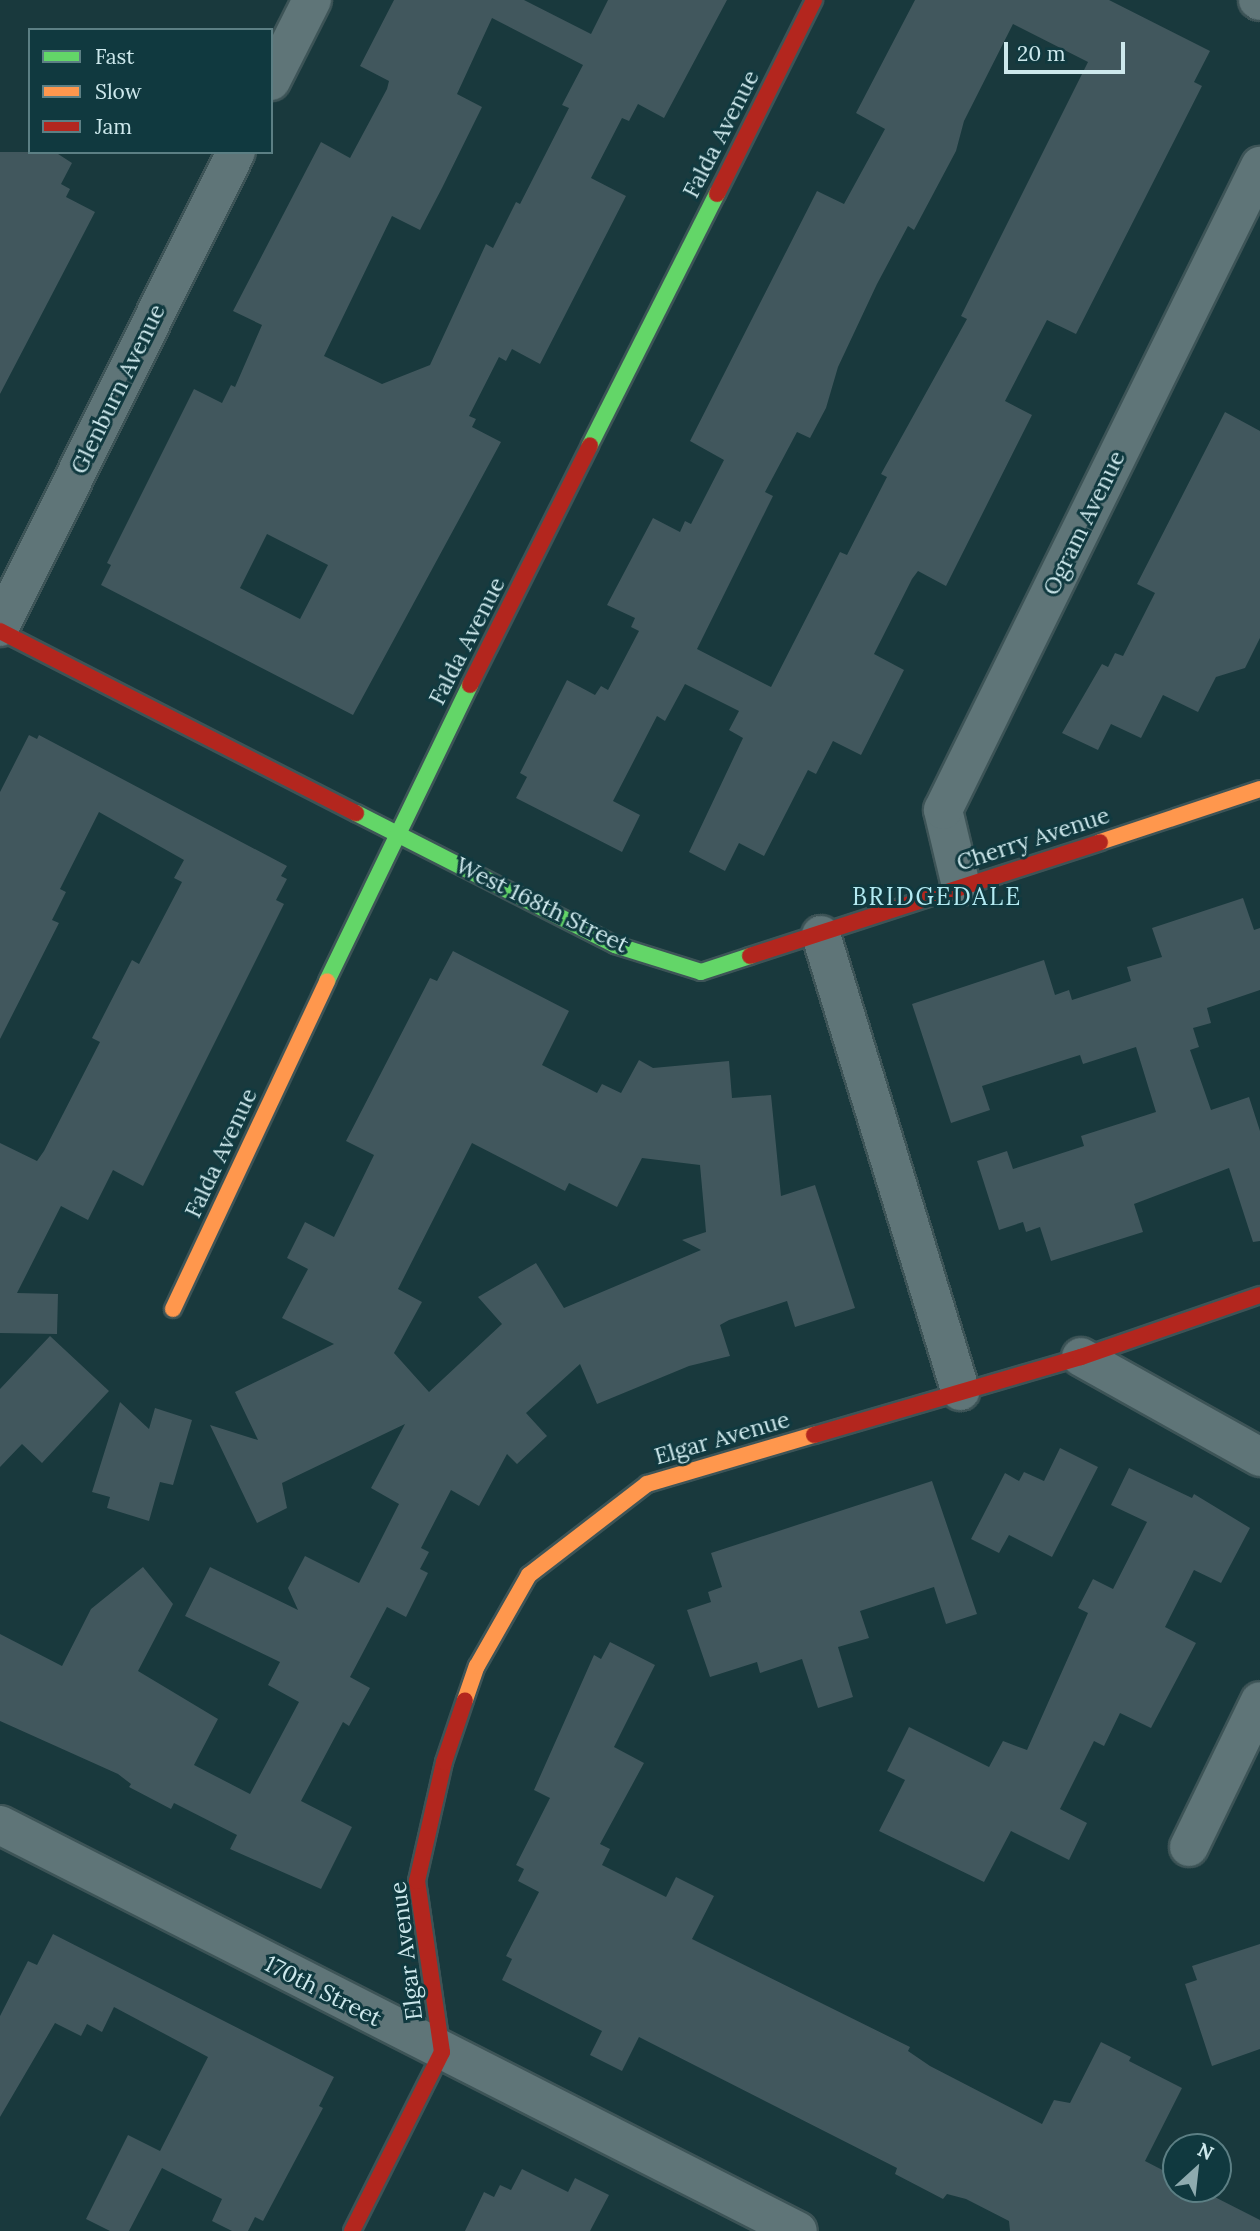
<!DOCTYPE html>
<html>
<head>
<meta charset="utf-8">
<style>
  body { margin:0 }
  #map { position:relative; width:1260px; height:2231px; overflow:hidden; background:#19393d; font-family:Lora,serif }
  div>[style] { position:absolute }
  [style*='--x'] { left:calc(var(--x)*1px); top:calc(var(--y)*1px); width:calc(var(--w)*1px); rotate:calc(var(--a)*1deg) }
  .building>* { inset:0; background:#41575d }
  .roads { filter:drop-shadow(2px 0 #3d5457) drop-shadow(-2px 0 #3d5457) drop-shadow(0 2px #3d5457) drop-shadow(0 -2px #3d5457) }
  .street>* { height:38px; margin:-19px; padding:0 19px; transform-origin:19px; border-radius:19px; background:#5f7578 }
  .fast>* { height:16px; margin:-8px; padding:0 8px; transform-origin:8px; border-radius:8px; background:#63d668 }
  .slow>* { height:16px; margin:-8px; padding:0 8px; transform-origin:8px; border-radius:8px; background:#ff974d }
  .jam>* { height:16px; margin:-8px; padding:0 8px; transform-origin:8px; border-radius:8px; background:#b3261e }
  span { translate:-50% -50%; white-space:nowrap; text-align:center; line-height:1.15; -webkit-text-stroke:6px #10393f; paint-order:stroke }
  .street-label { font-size:23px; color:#cde8ec }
  .neighbourhood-label { font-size:24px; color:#b3eaf2; letter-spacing:2px }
  .legend { position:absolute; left:28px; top:28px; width:245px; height:126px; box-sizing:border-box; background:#10393f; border:2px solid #5c7f84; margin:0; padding:9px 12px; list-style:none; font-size:21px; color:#cde8ec }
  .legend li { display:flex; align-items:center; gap:14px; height:35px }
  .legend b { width:35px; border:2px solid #5c7f84 }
  .north { position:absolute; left:1162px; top:2133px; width:70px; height:70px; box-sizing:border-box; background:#10393f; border:2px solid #5c7f84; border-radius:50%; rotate:27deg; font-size:19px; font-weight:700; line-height:28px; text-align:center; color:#cde8ec }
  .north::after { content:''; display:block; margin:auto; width:24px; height:32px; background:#8eabaf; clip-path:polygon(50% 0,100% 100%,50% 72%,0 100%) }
  .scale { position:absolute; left:1004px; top:42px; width:121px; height:32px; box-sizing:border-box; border:4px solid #cde8ec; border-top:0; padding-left:9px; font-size:21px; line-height:24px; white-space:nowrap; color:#cde8ec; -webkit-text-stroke:5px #10393f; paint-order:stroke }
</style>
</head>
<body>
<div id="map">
  <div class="building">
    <i style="clip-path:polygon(evenodd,394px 0,524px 0,591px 34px,608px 0,727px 0,664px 118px,638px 104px,629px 121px,622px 118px,591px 178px,626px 196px,540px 364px,512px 349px,506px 361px,499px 357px,469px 416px,476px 419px,472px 427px,501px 442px,353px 715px,101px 585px,111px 565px,107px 563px,194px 389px,222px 403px,231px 385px,235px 387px,262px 325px,233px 311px,321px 142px,350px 158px,387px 89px,389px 81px,360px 66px,394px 0,492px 18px,583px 65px,562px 105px,569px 108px,520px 204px,516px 202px,493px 248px,486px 244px,430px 365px,382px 384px,324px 356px,392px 216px,420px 230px,442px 188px,482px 107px,457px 94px,492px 18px,394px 0,267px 534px,328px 565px,300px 619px,240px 588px,267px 534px)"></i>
    <i style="clip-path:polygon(evenodd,915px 0,1109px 0,1210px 51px,1194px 82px,1202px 86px,1076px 334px,1047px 320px,1005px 401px,1032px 415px,946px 586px,918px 571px,912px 579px,874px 654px,904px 670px,861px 755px,833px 741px,816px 774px,808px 770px,764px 856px,739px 843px,725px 871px,689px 852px,743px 738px,729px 730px,739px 711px,685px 684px,665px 721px,657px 716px,613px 801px,640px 815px,622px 852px,516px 798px,527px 777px,520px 773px,567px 680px,595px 695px,601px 686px,608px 690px,639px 631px,631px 627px,635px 618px,607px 605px,653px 518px,680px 532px,685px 521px,691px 524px,724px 460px,690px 441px,817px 191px,844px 204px,885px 129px,856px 113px,915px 0,1013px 24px,1088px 62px,961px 316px,967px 319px,881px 474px,887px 477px,847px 555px,840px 552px,771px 687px,697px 649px,773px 496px,765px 492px,797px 432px,810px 438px,826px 408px,838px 367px,877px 284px,908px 226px,914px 230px,956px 151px,964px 121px,1013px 24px)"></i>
    <i style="clip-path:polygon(0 152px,55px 152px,72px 163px,61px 184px,70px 189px,66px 197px,95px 212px,0 394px)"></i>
    <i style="clip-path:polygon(1225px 412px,1260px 431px,1260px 638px,1245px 668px,1216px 677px,1198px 712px,1163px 695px,1141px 738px,1111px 724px,1098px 750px,1062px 733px,1102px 664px,1108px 667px,1115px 653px,1123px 656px,1155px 593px,1137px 584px)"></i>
    <i style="clip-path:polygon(29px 735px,37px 739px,39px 735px,287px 866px,281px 876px,287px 879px,276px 900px,284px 904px,143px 1186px,113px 1170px,88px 1220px,61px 1206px,17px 1293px,58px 1294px,57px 1334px,0 1333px,0 1143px,37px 1161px,44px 1151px,100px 1042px,92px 1038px,132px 960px,139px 964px,182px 882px,174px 878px,184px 860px,99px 812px,60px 889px,66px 892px,52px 920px,59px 923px,0 1039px,0 792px)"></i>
    <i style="clip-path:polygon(1243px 898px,1254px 930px,1260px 928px,1260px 990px,1207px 1008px,1211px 1023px,1193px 1028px,1199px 1047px,1190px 1050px,1211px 1110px,1249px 1097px,1260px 1131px,1260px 1241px,1253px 1242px,1229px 1168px,1134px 1204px,1143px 1232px,1051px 1261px,1040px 1227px,1026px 1232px,1023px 1222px,999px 1230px,977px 1161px,1007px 1151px,1013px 1169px,1084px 1146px,1081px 1136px,1156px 1112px,1136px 1047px,1083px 1064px,1080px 1055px,982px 1086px,990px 1110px,951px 1123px,912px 1004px,1044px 960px,1055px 995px,1069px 990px,1072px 1000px,1131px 981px,1127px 967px,1162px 957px,1152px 928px)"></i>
    <i style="clip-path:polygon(evenodd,453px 951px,569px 1011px,542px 1065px,597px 1093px,602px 1084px,621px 1093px,639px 1060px,653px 1068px,729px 1061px,732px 1098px,771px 1095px,781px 1196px,815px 1185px,855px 1308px,795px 1327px,787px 1301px,729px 1320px,720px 1325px,730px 1356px,689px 1366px,597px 1404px,580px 1364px,526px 1413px,547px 1436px,517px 1464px,507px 1454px,479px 1506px,451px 1490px,421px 1548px,429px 1552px,420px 1569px,428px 1573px,406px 1617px,387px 1607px,350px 1677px,370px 1688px,349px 1726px,343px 1722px,301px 1801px,352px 1827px,321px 1889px,230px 1849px,237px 1835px,174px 1803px,171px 1809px,129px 1787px,131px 1784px,118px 1774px,0 1721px,0 1634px,62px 1666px,91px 1609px,143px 1567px,173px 1604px,138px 1671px,218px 1719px,194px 1765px,250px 1794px,299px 1702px,268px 1685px,280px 1662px,185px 1616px,210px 1567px,298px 1610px,288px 1588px,305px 1556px,359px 1583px,399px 1504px,371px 1488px,405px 1424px,282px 1483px,287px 1508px,257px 1523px,210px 1425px,258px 1440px,235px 1392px,334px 1344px,282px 1318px,308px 1269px,287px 1258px,305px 1222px,334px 1237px,374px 1155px,346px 1141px,430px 978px,437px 981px,453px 951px,472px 1143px,565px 1191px,569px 1183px,617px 1207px,642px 1158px,700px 1165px,706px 1232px,682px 1240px,701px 1250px,564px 1308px,536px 1263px,478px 1297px,502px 1324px,429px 1392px,394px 1353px,422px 1302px,398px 1289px,472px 1143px)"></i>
    <i style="clip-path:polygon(50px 1336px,109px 1391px,42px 1463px,22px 1444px,0 1467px,0 1389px)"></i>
    <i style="clip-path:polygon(120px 1402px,149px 1429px,155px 1408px,192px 1420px,173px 1485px,160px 1482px,149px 1521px,107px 1508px,110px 1497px,92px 1492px)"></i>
    <i style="clip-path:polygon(1060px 1448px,1098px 1467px,1052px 1557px,1009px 1535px,999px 1553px,971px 1539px,1005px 1473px,1019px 1481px,1024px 1472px,1044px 1481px)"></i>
    <i style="clip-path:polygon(1129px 1468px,1192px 1498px,1194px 1494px,1250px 1528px,1221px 1583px,1194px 1570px,1165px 1627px,1196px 1643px,1151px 1728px,1120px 1713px,1104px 1746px,1094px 1741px,1060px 1809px,1087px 1823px,1069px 1860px,1011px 1831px,984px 1882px,879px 1831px,905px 1780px,887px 1771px,909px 1727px,989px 1767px,1003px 1741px,1027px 1750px,1088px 1613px,1078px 1608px,1093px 1579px,1113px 1589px,1147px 1522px,1111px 1505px)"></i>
    <i style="clip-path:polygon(932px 1481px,977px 1614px,946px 1624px,934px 1587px,860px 1611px,869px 1638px,838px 1647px,853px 1697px,818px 1708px,802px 1659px,760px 1673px,757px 1662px,710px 1677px,687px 1610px,711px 1602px,708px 1592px,722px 1587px,711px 1553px)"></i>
    <i style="clip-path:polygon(610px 1642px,655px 1665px,614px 1747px,644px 1763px,600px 1844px,610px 1849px,602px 1865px,666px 1897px,676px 1877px,714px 1896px,692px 1939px,910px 2047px,908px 2051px,930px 2066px,1042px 2124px,1054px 2100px,1070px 2103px,1101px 2042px,1131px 2057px,1129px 2061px,1182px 2088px,1145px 2161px,1176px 2177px,1176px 2189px,1199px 2189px,1260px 2220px,1260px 2231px,1010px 2231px,1009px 2221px,966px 2199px,947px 2194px,943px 2199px,895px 2174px,897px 2168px,639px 2037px,622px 2071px,590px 2055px,602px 2031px,502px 1980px,512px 1959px,506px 1956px,539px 1892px,518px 1881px,524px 1869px,516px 1865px,550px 1798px,534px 1790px,594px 1655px,601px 1659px)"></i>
    <i style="clip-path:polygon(53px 1934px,334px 2077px,319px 2106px,323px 2108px,263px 2221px,255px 2217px,248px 2231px,232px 2231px,212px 2221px,222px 2199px,162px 2168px,129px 2231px,110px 2231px,86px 2219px,128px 2135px,160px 2151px,208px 2057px,114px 2007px,102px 2032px,87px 2024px,81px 2036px,55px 2023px,0 2117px,0 2016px,28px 1961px,37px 1965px)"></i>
    <i style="clip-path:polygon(1260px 1944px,1260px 2049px,1212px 2066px,1185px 1984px,1197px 1980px,1192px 1966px)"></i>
    <i style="clip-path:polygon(522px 2169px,568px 2192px,575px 2178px,609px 2195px,590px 2231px,465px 2231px,484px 2192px,494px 2197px,500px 2185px,511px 2190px)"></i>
  </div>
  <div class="roads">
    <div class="street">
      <i style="--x:1258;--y:0;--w:2;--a:27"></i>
      <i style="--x:271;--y:81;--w:91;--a:-63.2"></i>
      <i style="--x:0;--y:627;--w:530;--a:-63.58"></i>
      <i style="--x:961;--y:886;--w:78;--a:-103.3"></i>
      <i style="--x:943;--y:810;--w:718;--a:-63.79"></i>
      <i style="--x:821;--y:935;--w:477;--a:73"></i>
      <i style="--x:1081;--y:1357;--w:205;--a:29.2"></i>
      <i style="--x:0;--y:1825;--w:895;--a:26.97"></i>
      <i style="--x:1189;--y:1847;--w:162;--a:-64.1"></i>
    </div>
    <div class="fast">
      <i style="--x:590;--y:445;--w:281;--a:-63.2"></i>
      <i style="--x:356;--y:813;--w:291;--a:27"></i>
      <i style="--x:615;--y:945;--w:90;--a:17.4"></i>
      <i style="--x:701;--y:972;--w:52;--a:-18.1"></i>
      <i style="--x:327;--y:981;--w:329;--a:-64.2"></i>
    </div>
    <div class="slow">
      <i style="--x:1100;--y:842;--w:169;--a:-18.3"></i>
      <i style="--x:173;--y:1309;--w:362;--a:-64.8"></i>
      <i style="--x:465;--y:1700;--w:36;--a:-71"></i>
      <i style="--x:477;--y:1666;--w:105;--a:-60.3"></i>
      <i style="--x:529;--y:1575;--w:149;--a:-37.6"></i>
      <i style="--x:647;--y:1484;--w:174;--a:-16.4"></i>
    </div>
    <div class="jam">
      <i style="--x:717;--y:194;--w:217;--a:-63.4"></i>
      <i style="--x:0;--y:631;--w:400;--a:27.1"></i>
      <i style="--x:470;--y:685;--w:268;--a:-63.4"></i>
      <i style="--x:750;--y:956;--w:368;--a:-18"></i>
      <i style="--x:814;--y:1435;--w:278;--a:-16.3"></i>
      <i style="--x:1081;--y:1357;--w:189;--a:-19.1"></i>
      <i style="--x:352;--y:2231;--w:200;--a:-63.3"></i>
      <i style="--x:442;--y:2052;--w:173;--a:-98.3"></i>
      <i style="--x:417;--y:1881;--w:122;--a:-77.2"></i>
      <i style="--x:444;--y:1762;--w:65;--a:-71.3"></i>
    </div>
  </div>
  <div class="street-label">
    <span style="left:721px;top:134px;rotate:-63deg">Falda Avenue</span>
    <span style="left:118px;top:389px;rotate:-64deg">Glenburn Avenue</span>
    <span style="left:1084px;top:523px;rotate:-64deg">Ogram Avenue</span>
    <span style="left:467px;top:641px;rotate:-63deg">Falda Avenue</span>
    <span style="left:1033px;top:839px;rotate:-18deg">Cherry Avenue</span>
    <span style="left:542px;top:905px;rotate:26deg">West 168th Street</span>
    <span style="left:221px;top:1153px;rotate:-65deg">Falda Avenue</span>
    <span style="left:722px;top:1438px;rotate:-16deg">Elgar Avenue</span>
    <span style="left:406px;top:1951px;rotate:-97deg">Elgar Avenue</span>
    <span style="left:323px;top:1991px;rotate:27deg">170th Street</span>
  </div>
  <div class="neighbourhood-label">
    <span style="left:937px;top:897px">BRIDGEDALE</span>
  </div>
  <ul class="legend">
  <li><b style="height:9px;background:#63d668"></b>Fast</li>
  <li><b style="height:9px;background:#ff974d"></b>Slow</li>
  <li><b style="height:9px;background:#b3261e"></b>Jam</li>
  </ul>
  <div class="north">N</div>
  <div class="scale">20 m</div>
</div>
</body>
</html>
